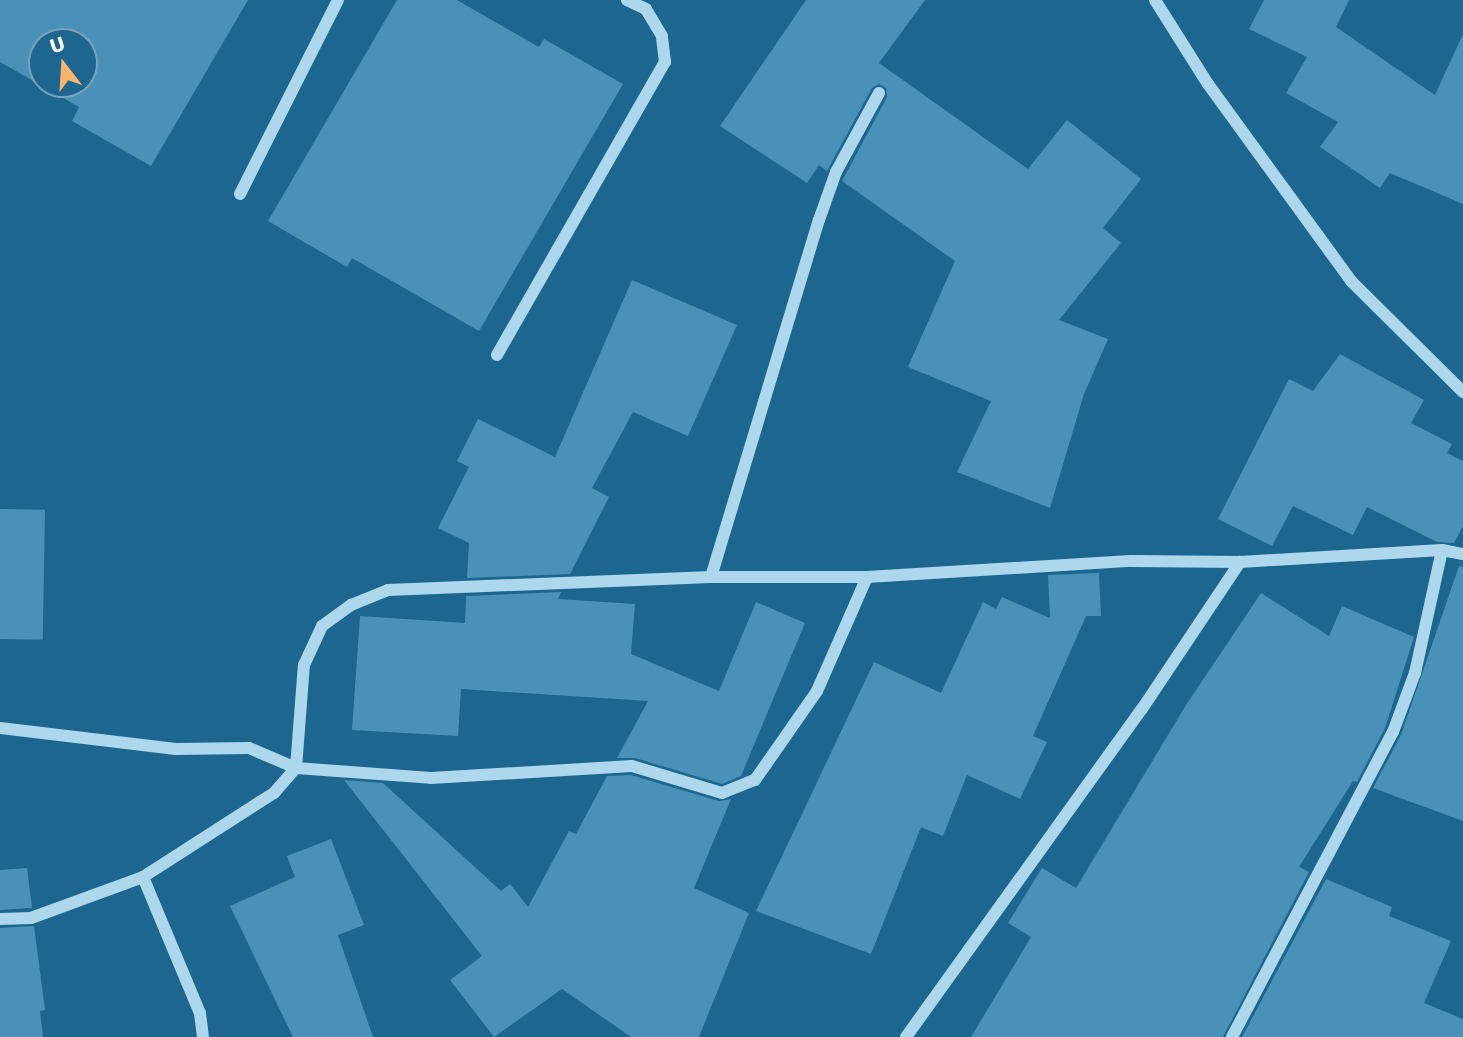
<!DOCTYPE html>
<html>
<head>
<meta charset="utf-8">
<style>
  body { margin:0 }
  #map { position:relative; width:1463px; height:1037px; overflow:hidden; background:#1d668f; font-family:"DejaVu Sans",sans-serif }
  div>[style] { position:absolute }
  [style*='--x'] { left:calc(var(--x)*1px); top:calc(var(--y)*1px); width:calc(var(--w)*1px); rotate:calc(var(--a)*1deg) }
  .building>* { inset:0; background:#4a91b8; transform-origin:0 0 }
  .minor>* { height:12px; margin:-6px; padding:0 6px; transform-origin:6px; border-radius:6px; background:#acd7ed }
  span { translate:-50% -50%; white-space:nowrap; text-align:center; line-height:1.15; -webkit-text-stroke:5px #1d668f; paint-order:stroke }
  .north { position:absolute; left:28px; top:28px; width:70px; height:70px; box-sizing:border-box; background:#1d668f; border:2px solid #77a3bc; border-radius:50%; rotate:343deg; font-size:19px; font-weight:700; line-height:28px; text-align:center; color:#fff }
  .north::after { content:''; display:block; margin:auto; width:24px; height:32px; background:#fcb56b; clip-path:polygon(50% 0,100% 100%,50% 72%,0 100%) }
</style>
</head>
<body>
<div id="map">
  <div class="building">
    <i style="clip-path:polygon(evenodd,0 0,248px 0,151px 166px,72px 121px,79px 107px,0 62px,0 0,42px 42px,84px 42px,84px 84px,42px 84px,42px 42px)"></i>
    <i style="clip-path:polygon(397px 0,457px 0,539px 47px,544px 39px,623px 84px,479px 331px,352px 258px,347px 267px,268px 221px)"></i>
    <i style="clip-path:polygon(806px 0,925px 0,879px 63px,1028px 169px,1067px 120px,1141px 179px,1103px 228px,1121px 243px,1059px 320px,1108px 339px,1084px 394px,1050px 508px,957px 472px,991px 401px,908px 367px,955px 261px,842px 181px,887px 97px,886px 88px,879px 84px,872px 88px,827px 171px,819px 165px,807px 183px,720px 126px)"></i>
    <i style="clip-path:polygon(1264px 0,1349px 0,1336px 27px,1435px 95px,1463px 34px,1463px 204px,1390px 173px,1380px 188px,1320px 147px,1338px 122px,1286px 93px,1307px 57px,1249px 29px)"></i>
    <i style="clip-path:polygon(632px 280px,737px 325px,688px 436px,633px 412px,592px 488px,609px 497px,570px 574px,467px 578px,469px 543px,438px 528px,469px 467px,457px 461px,478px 419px,555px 457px)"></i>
    <i style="clip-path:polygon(1340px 354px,1424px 400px,1411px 423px,1452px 444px,1447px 453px,1463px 461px,1463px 526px,1454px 543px,1437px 542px,1367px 507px,1353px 535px,1293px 506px,1272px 546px,1218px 519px,1289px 379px,1313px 391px)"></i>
    <i style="left:0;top:509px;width:45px;height:130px;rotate:1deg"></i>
    <i style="clip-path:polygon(1459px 566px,1463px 567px,1463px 821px,1373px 788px,1401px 735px)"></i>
    <i style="clip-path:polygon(1099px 573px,1101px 616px,1086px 616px,1033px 736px,1047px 742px,1020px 799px,967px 775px,943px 836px,921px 827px,871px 954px,756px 911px,874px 662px,941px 693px,983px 602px,996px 609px,1002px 597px,1050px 618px,1048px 575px)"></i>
    <i style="clip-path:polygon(561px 592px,558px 599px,635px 604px,631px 654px,719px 691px,756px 602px,805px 623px,741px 776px,722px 784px,635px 758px,617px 758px,648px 701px,461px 689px,458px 736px,352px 730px,360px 616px,465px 623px,466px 596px)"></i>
    <i style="clip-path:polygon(1261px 593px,1329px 636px,1342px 606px,1414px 637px,1385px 728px,1357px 782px,1353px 781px,1299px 867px,1309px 872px,1223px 1037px,971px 1037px,1031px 937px,1008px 923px,1042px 868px,1076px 888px,1186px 705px)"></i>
    <i style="clip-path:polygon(631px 775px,719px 801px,731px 799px,694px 888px,749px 913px,699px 1037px,631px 1037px,562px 989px,494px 1037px,450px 980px,482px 956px,344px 780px,383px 783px,501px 891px,510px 884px,528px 907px,569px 831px,576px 834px,607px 776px)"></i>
    <i style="clip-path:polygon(331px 839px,364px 925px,338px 935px,373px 1037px,293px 1037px,230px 906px,295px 877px,287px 856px)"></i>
    <i style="clip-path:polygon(27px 868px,32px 908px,0 910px,0 870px)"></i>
    <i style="clip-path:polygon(1326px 879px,1392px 907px,1389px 916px,1451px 941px,1424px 1003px,1463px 1019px,1463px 1037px,1242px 1037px)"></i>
    <i style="clip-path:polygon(34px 926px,45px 1010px,40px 1011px,43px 1037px,0 1037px,0 928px)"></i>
  </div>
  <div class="minor">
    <i style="--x:1155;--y:0;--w:99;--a:57.8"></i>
    <i style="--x:1208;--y:84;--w:243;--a:54"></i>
    <i style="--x:1351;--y:281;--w:158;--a:44.7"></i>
    <i style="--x:240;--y:194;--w:217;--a:-63.2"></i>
    <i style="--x:497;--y:355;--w:338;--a:-60.2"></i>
    <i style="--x:665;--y:62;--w:26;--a:-97"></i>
    <i style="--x:662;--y:36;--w:31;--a:-121"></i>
    <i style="--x:646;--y:9;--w:21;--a:-155"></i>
    <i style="--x:711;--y:577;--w:373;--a:-73.2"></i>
    <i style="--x:819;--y:220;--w:51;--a:-70.5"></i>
    <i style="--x:836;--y:172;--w:90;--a:-61.4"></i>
    <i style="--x:0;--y:728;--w:177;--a:6.8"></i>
    <i style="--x:176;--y:749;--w:73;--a:-0.8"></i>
    <i style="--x:249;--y:748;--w:51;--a:23.1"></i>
    <i style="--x:296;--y:768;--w:103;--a:-85.6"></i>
    <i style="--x:304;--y:665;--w:43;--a:-65.2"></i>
    <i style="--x:322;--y:626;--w:36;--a:-36"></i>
    <i style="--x:351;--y:605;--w:40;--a:-22"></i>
    <i style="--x:388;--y:590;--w:323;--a:-2.3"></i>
    <i style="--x:711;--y:577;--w:156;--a:0"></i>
    <i style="--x:867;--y:577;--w:264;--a:-3.5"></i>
    <i style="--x:1131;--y:561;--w:109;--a:0.5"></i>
    <i style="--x:143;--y:877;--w:147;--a:67.3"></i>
    <i style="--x:200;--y:1013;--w:24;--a:83"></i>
    <i style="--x:0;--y:919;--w:31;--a:-2"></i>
    <i style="--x:31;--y:918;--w:119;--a:-20.1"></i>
    <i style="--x:143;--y:877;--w:156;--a:-32.7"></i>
    <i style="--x:274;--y:793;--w:33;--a:-49"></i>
    <i style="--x:296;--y:768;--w:135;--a:4.2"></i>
    <i style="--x:431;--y:778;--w:201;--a:-3.4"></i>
    <i style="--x:632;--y:766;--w:94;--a:16.7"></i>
    <i style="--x:722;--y:793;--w:35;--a:-22"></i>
    <i style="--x:755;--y:780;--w:108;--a:-55.1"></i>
    <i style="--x:817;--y:691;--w:124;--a:-66.3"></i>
    <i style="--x:906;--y:1037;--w:404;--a:-54.3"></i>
    <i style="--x:1142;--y:709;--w:177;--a:-56.3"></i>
    <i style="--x:1240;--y:562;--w:202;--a:-3.4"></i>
    <i style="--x:1442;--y:550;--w:21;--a:11"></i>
    <i style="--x:1232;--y:1037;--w:345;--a:-62.2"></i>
    <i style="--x:1393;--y:732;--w:63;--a:-69.6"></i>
    <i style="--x:1415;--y:673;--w:126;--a:-77.6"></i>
  </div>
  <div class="north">U</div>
</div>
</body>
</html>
